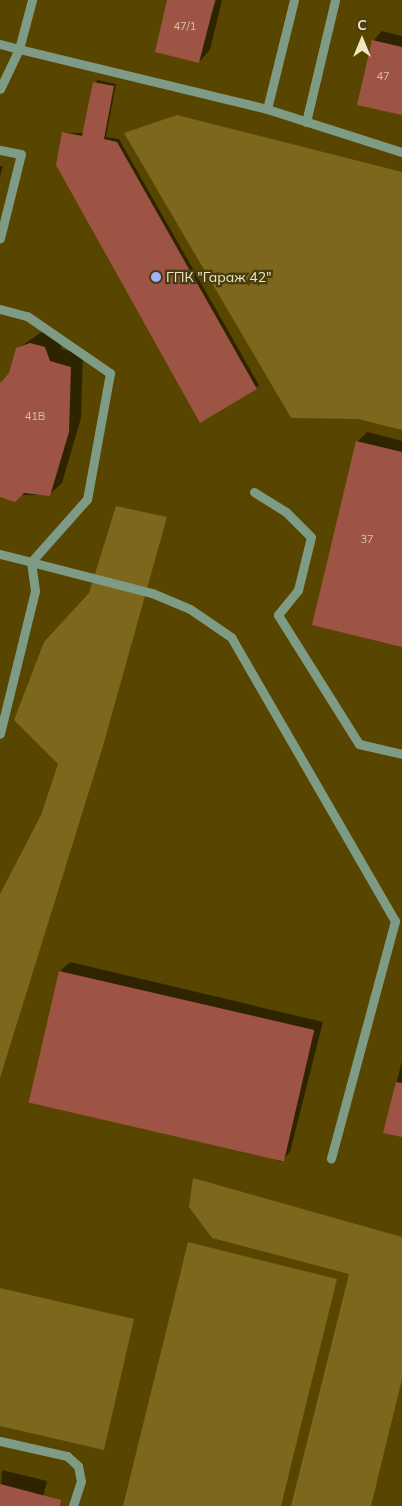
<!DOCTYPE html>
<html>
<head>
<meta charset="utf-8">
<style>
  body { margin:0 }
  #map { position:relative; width:402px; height:1506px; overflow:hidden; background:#574500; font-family:Mulish,sans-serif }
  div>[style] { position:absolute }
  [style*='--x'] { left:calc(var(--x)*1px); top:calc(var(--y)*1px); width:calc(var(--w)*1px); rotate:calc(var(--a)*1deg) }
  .green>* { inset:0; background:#7d671c }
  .shadow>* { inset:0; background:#0007 }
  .building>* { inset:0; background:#9e5445; transform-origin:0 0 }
  .minor>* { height:9px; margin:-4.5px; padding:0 4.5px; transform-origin:4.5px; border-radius:4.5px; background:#7e9c85 }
  .dots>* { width:14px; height:14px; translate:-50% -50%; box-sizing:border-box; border:2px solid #483c11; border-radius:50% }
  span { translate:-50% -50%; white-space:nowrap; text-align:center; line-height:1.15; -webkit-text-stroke:4.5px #483c11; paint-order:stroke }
  .number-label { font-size:11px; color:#ddc2a1 }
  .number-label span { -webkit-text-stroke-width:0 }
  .poi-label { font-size:14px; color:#f2e6c0 }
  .left { translate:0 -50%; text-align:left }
  .north { position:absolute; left:337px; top:15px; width:50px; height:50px; -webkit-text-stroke:4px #483c11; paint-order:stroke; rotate:0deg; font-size:14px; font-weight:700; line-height:20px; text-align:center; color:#f2e6c0 }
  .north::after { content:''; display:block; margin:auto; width:18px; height:22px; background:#f2e6c0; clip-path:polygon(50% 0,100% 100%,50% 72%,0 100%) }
</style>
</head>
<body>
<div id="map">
  <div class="green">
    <i style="clip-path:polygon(177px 115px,402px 172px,402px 430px,358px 419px,291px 418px,124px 133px)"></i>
    <i style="clip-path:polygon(116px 506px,167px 517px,103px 746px,0 1078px,0 894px,41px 815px,58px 764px,14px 720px,44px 642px,89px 593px)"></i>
    <i style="clip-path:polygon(193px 1178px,402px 1237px,402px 1379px,371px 1506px,291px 1506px,349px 1274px,212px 1238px,189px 1207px)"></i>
    <i style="clip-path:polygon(188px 1242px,337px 1279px,281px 1506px,123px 1506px)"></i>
    <i style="clip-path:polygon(0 1288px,134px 1319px,104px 1450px,0 1426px)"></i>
  </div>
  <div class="shadow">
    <i style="clip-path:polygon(169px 0,213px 0,201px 50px,216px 0,222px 0,210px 50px,199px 62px)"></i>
    <i style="clip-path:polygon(382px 31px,402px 36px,402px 114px,373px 41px)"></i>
    <i style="clip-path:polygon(97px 80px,116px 84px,106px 137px,119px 139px,259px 385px,256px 388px,63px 133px,84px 133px)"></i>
    <i style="clip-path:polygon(0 166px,3px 166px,0 177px)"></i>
    <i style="clip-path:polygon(43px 331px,57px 335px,62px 349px,83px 354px,81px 418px,62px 483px,49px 495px,0 495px,2px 380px,11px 372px,17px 349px)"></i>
    <i style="clip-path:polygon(367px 432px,402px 441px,402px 645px,357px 442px)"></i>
    <i style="clip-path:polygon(evenodd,70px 962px,323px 1022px,290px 1152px,280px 1162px,60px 971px,70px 962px,314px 1025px,285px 1152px,282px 1152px,314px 1025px)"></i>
    <i style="clip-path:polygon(402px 1061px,402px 1136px,384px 1132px)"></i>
    <i style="clip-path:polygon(2px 1470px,47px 1481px,41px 1506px,0 1506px)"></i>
  </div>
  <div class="building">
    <i style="clip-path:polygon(167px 0,215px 0,199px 63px,155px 52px)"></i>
    <i style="clip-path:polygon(372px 40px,402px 47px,402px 115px,357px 105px)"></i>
    <i style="clip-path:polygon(93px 82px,114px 86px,104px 139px,117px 142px,257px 389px,200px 423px,56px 165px,62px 132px,82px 136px)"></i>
    <i style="clip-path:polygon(30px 343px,45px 347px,50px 361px,71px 367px,69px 432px,50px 496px,24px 493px,15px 502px,0 497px,0 383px,9px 373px,16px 348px)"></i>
    <i style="clip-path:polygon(356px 441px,402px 452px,402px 647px,312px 625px)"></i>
    <i style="left:59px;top:971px;width:262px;height:135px;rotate:13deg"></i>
    <i style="clip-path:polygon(396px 1082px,402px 1083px,402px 1137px,383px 1133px)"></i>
    <i style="clip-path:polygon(0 1484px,61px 1500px,60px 1506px,0 1506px)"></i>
  </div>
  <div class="minor">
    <i style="--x:32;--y:0;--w:51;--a:104.9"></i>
    <i style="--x:19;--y:49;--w:255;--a:13.6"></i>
    <i style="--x:267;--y:109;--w:142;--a:17.7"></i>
    <i style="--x:0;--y:44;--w:20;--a:15"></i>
    <i style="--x:19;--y:49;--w:44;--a:115.4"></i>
    <i style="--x:267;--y:109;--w:112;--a:-76.1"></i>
    <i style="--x:306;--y:122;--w:125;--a:-76.6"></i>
    <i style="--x:0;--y:150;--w:21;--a:11"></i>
    <i style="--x:21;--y:154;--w:87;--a:104"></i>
    <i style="--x:0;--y:309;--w:28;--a:15"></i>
    <i style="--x:27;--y:316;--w:101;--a:34.5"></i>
    <i style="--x:110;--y:373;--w:128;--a:100.3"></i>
    <i style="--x:87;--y:499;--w:84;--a:131.6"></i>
    <i style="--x:31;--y:562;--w:125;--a:14.4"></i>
    <i style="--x:152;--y:593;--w:41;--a:22.8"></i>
    <i style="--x:190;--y:609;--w:50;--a:34.3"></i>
    <i style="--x:231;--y:637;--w:328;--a:60"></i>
    <i style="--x:395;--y:921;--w:246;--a:105.1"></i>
    <i style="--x:254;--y:492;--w:38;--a:32"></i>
    <i style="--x:286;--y:512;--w:35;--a:45"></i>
    <i style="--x:311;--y:537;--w:55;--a:103.8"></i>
    <i style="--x:298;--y:590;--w:32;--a:129"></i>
    <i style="--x:278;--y:615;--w:152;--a:57.9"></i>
    <i style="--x:359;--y:744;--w:44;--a:13.1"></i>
    <i style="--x:0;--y:554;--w:32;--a:14"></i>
    <i style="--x:31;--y:562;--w:29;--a:82"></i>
    <i style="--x:35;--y:591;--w:147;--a:103.8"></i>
    <i style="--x:0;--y:1441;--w:69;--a:12.6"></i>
    <i style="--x:67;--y:1456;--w:15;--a:42"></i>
    <i style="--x:78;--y:1466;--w:15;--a:79"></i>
    <i style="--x:81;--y:1481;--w:26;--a:108"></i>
  </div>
  <div class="dots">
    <i style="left:156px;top:277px;background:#9fb3fd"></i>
  </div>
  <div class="number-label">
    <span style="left:185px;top:26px">47/1</span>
    <span style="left:383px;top:76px">47</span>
    <span style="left:35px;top:416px">41В</span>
    <span style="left:367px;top:539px">37</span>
  </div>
  <div class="poi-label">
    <span class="left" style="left:166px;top:277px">ГПК "Гараж 42"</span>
  </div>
  <div class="north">С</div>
</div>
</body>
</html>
